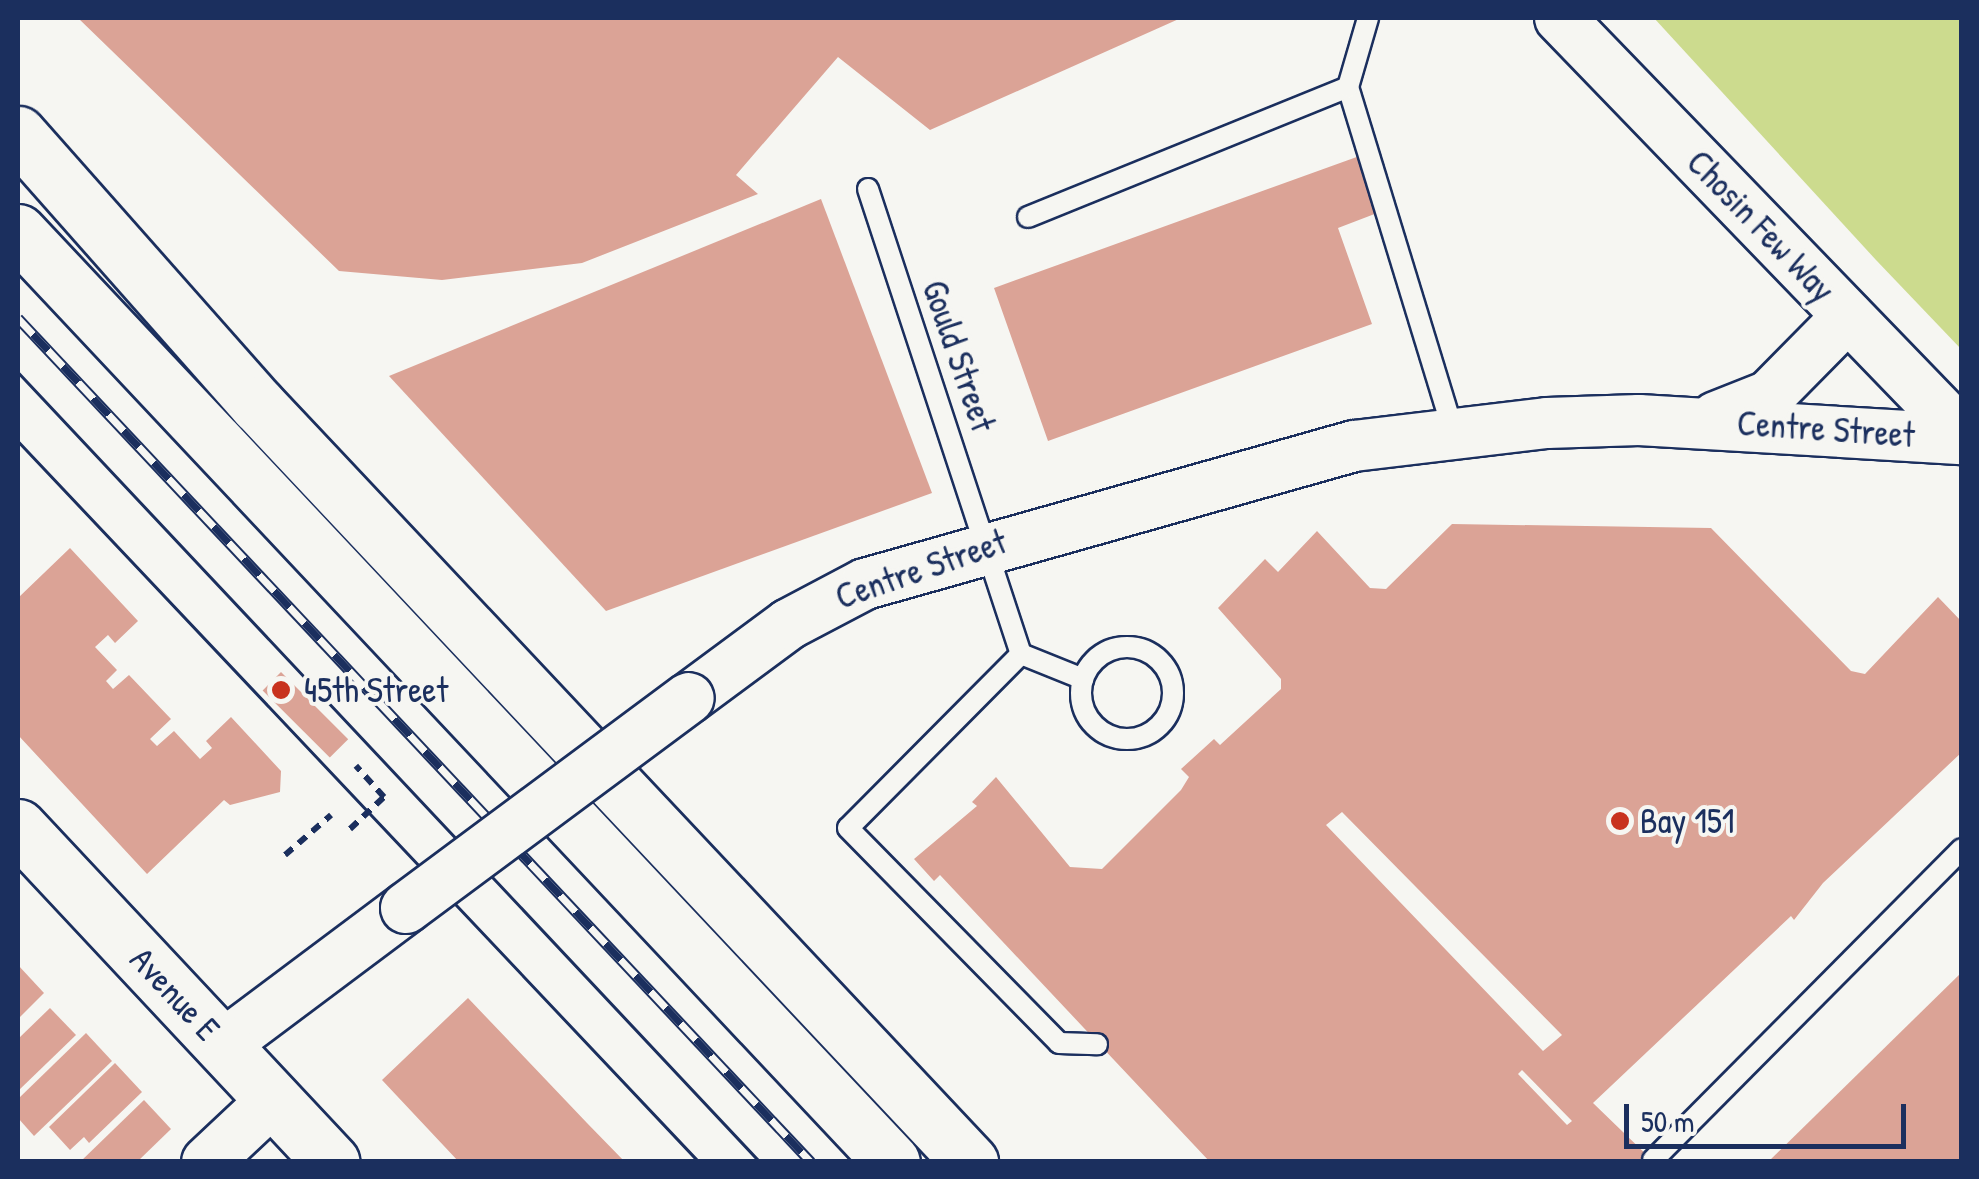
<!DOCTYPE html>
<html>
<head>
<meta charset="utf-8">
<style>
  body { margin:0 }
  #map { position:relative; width:1979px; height:1179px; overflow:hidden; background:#f6f6f2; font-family:"Patrick Hand",sans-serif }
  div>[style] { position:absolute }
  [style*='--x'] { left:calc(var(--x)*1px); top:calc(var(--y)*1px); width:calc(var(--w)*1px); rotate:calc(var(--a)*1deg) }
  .green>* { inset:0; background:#ccdb8e }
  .building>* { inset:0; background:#dba396; transform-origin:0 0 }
  .path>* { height:6px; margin-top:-3px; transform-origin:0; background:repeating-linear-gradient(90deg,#1b2f5e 0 10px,transparent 0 18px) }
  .roads { filter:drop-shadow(2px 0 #1b2f5e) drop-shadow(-2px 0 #1b2f5e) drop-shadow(0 2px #1b2f5e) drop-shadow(0 -2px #1b2f5e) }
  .service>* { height:20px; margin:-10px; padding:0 10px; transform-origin:10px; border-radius:10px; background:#f6f6f2 }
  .service>.ring { margin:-10px; padding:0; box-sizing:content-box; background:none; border:20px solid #f6f6f2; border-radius:50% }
  .tertiary>* { height:50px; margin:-25px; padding:0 25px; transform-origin:25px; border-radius:25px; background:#f6f6f2 }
  .secondary>* { height:55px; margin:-27.5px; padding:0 27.5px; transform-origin:27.5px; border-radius:27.5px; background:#f6f6f2 }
  .trunk>* { height:55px; margin:-27.5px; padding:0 27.5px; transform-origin:27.5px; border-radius:27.5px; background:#f6f6f2 }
  .tram>* { height:2.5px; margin:-1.25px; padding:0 1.25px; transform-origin:1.25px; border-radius:1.25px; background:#1b2f5e }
  .rail>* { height:11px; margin-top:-5.5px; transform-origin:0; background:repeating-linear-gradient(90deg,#f6f6f2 0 22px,#1b2f5e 0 44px); box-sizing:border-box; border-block:2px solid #1b2f5e }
  .bridges { filter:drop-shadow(2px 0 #1b2f5e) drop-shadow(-2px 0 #1b2f5e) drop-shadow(0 2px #1b2f5e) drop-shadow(0 -2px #1b2f5e) }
  .tertiary-bridge>* { height:50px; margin:-25px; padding:0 25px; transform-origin:25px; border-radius:25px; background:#f6f6f2 }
  .dots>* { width:28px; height:28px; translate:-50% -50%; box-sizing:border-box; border:5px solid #f6f6f2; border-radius:50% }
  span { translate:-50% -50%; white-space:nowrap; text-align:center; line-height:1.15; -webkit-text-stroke:8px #f6f6f2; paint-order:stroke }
  .street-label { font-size:35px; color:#1b2f5e }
  .poi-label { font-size:35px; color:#1b2f5e }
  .left { translate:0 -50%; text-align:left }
  .frame { position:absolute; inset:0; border:20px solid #1b2f5e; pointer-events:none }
  .scale { position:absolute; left:1624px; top:1104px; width:282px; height:45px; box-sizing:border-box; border:5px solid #1b2f5e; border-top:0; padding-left:12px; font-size:30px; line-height:35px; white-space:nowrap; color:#1b2f5e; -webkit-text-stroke:8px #f6f6f2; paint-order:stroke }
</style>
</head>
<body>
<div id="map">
  <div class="green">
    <i style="clip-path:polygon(1654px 18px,1961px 18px,1961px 349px,1876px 260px)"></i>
  </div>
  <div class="building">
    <i style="clip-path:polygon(78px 18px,1181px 18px,930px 130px,838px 57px,736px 175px,758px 194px,582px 263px,442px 280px,339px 271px)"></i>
    <i style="clip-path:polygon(1365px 154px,1385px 210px,1338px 228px,1372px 324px,1048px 441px,994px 288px)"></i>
    <i style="clip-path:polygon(821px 199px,932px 493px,606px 611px,389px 376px)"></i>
    <i style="clip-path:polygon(evenodd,1452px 524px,1711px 528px,1851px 671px,1865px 674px,1938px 597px,1962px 622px,1962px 752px,1823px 883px,1794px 920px,1791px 916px,1593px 1103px,1654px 1162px,1210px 1162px,940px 875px,934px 881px,914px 859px,977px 806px,972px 802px,996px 777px,1070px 867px,1102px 869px,1181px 790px,1189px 777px,1181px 769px,1214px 739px,1220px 745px,1281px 689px,1281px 679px,1218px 608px,1241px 584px,1265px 559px,1278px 572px,1317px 531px,1370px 588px,1386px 589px,1452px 524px,1342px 812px,1562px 1035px,1543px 1051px,1326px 825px,1342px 812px,1452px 524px,1522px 1070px,1572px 1121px,1567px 1125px,1518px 1074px,1522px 1070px)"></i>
    <i style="clip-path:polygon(70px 548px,138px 621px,115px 643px,108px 635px,95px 647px,117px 670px,106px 681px,113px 689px,129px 675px,171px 719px,150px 739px,157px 746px,174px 731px,200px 759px,212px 748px,206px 741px,231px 717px,281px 771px,280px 792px,230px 805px,224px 800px,147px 874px,18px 735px,18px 598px)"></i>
    <i style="left:281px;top:672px;width:95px;height:26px;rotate:45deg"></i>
    <i style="clip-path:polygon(18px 965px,44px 993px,18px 1019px)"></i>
    <i style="clip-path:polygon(1962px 972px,1962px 1162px,1768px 1162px)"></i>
    <i style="clip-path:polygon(468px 998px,587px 1123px,625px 1162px,459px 1162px,382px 1080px)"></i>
    <i style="clip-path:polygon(50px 1008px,76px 1035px,18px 1091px,18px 1039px)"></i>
    <i style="clip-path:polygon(86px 1033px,112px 1061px,34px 1136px,18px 1118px,18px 1099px)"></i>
    <i style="clip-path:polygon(115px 1063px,142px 1092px,89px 1143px,84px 1137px,70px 1150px,49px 1127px)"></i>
    <i style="clip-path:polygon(144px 1100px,171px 1129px,137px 1162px,80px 1162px)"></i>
  </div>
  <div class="path">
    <i style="--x:350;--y:829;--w:47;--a:-43.3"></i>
    <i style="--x:384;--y:797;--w:42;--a:-132.1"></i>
    <i style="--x:285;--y:855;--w:61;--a:-41"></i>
  </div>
  <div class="roads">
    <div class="service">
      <i style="--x:1348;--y:87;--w:360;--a:73"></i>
      <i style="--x:868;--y:189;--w:490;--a:71.8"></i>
      <i style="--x:1021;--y:654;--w:245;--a:134.8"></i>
      <i style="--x:848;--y:828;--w:301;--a:45.5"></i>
      <i style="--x:1059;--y:1043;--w:38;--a:2"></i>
      <i style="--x:1028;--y:217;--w:345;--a:-22.1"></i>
      <i style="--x:1348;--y:87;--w:72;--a:-73.8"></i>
      <i class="ring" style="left:1081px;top:647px;width:72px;height:72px"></i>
      <i style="--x:1021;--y:654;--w:67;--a:22"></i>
      <i style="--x:1653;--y:1160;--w:438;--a:-45.2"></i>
    </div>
    <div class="tertiary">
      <i style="--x:1560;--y:18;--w:578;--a:45.98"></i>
      <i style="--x:1716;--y:417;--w:57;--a:-21.6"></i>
      <i style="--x:1769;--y:396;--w:112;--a:-45.4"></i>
      <i style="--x:689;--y:698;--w:124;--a:-36.5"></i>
      <i style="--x:789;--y:624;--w:86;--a:-27.8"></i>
      <i style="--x:865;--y:584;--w:508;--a:-15.76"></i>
      <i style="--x:1354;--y:446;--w:194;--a:-6.8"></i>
      <i style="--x:1547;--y:423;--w:92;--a:-1.9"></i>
      <i style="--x:1639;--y:420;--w:324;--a:3.4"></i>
      <i style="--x:223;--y:1045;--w:229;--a:-36.8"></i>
      <i style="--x:207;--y:1162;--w:92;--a:-43.2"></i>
    </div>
    <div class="secondary">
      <i style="--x:18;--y:827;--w:459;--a:46.9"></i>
    </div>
    <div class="trunk">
      <i style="--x:18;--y:134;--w:361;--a:48.5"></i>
      <i style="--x:257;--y:404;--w:1041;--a:46.75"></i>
      <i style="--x:18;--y:232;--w:1276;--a:46.78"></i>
    </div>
  </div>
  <div class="tram">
    <i style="--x:18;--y:372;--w:1084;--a:46.79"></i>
    <i style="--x:18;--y:441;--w:992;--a:46.63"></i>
  </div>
  <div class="rail">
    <i style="--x:18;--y:318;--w:1158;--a:46.78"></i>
  </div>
  <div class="bridges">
    <div class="tertiary-bridge">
      <i style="--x:406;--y:908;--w:352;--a:-36.6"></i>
    </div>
  </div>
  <div class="dots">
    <i style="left:281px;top:690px;background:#c8321e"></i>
    <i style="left:1620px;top:821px;background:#c8321e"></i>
  </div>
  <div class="street-label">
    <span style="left:1761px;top:226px;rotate:46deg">Chosin Few Way</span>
    <span style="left:959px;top:356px;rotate:71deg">Gould Street</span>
    <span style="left:1826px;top:429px;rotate:4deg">Centre Street</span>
    <span style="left:921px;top:569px;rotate:-19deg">Centre Street</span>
    <span style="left:175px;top:994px;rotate:47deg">Avenue E</span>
  </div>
  <div class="poi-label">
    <span class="left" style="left:304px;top:690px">45th Street</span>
    <span class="left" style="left:1640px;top:821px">Bay 151</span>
  </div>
  <div class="frame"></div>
  <div class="scale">50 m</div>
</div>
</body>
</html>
